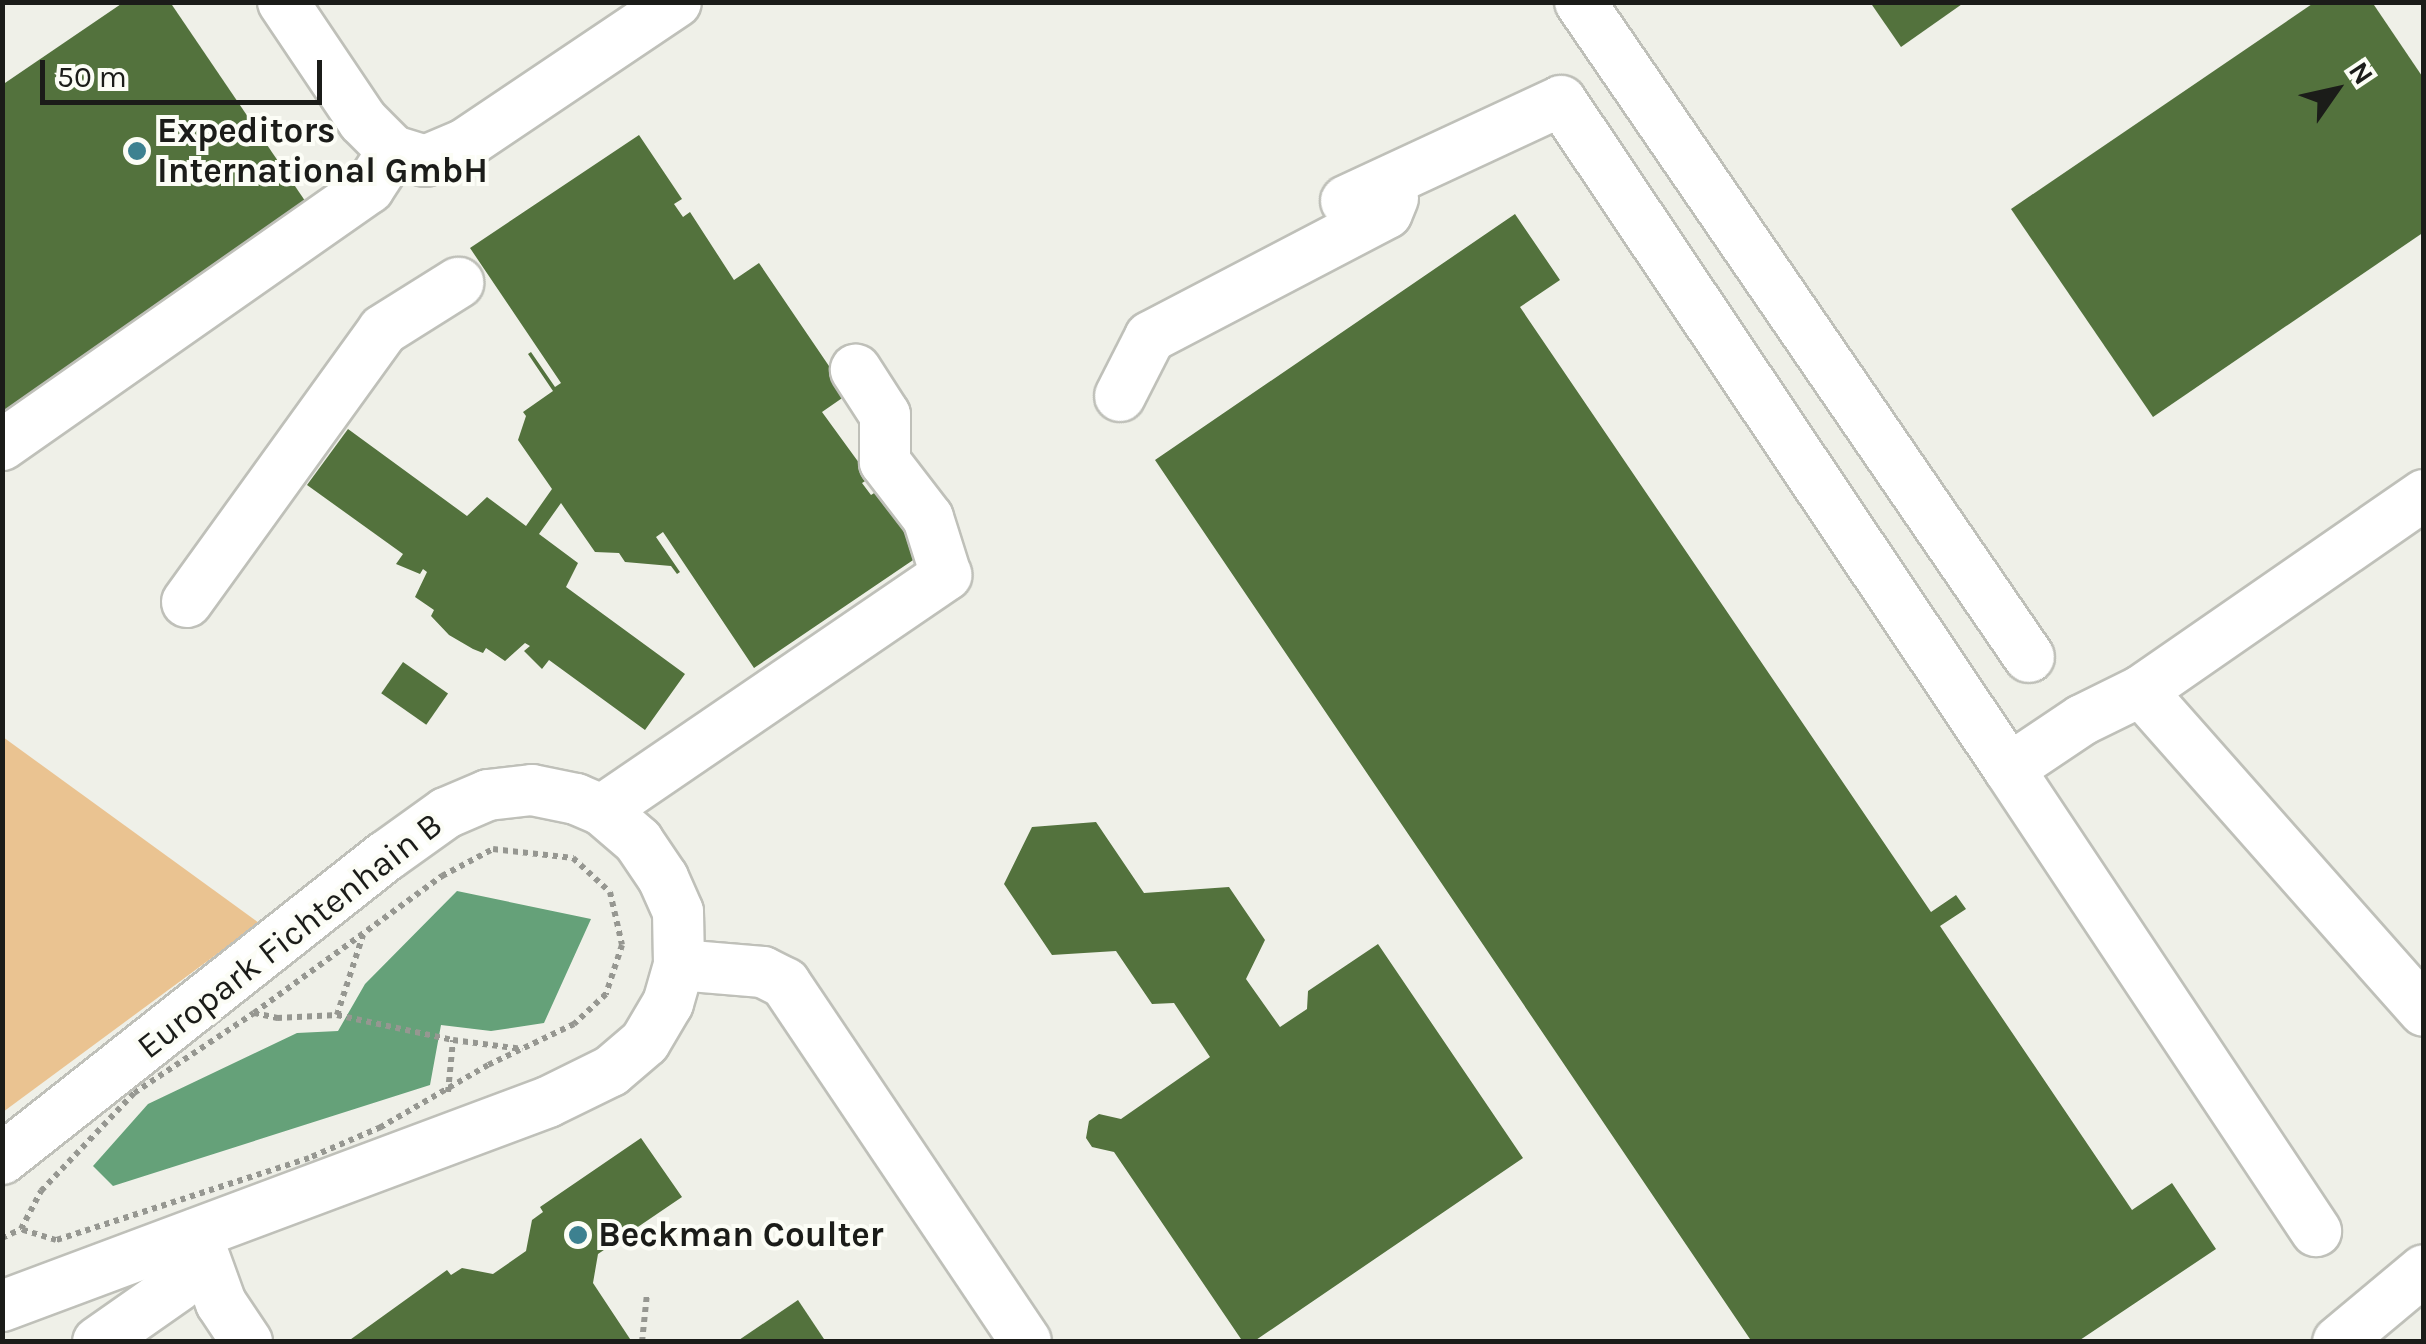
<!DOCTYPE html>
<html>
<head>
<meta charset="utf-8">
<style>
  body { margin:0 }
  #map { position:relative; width:2426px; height:1344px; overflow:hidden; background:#eff0e8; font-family:Karla,sans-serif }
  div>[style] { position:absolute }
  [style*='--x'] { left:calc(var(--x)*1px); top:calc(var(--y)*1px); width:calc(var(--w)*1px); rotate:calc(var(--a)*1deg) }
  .green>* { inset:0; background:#eac391 }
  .water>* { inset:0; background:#65a179 }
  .building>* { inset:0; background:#53723d; transform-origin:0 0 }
  .path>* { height:6px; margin-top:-3px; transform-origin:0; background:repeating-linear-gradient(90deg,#969791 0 5px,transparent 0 10px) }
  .roads { filter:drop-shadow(2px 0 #bfc0b9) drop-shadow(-2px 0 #bfc0b9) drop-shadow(0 2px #bfc0b9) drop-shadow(0 -2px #bfc0b9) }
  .minor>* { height:50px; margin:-25px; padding:0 25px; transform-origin:25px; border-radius:25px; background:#fff }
  .dots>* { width:28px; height:28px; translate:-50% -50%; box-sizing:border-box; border:5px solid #fcfdf6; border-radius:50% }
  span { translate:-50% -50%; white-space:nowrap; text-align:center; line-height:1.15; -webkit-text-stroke:8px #fcfdf6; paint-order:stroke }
  .poi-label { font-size:35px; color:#1b1c19; font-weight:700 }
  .left { translate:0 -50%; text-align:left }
  .street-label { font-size:35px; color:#1b1c19 }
  .frame { position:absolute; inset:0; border:5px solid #1b1c19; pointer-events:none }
  .north { position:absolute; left:2286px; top:40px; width:100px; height:100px; -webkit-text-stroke:8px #fcfdf6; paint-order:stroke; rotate:56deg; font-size:28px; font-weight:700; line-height:40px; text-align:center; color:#1b1c19 }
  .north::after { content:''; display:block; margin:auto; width:35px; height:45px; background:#1b1c19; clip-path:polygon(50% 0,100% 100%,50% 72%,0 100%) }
  .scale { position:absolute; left:40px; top:60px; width:282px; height:45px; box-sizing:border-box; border:5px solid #1b1c19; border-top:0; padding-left:12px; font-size:30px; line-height:35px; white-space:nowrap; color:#1b1c19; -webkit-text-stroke:8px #fcfdf6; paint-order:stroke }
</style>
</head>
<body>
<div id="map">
  <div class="green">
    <i style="clip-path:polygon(3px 737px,259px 923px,3px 1112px,2px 1112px)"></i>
  </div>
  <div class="water">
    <i style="clip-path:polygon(457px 891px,591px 919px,544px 1023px,491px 1031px,441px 1025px,430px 1085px,113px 1186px,93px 1166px,148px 1104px,297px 1033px,338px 1031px,365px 984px)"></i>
  </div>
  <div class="building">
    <i style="clip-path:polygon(124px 2px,170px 2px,316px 217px,2px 430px,2px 85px)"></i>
    <i style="clip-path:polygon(1870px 2px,1965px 2px,1901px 47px)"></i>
    <i style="clip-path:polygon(2315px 2px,2372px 2px,2424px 79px,2424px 232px,2153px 417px,2011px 209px)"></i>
    <i style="clip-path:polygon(639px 135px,682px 199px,674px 204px,683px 217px,690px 212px,734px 280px,759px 263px,848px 394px,822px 412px,870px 478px,862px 483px,871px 495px,879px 490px,922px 554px,754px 668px,663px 532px,656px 537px,680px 572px,677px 574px,671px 566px,625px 562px,619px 553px,595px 552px,561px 503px,539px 534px,578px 563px,566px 587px,685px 674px,645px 730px,549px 660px,542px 669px,524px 651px,530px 646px,525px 643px,505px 661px,486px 648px,483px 653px,473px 649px,449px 635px,431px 616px,434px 610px,415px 597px,427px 572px,423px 569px,420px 574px,396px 564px,403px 554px,307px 485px,348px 429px,467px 516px,487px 497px,526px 526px,552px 489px,518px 440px,526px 416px,523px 412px,553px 391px,528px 354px,531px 352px,555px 387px,561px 383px,470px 248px)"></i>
    <i style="clip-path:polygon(1515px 214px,1560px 280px,1520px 307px,1931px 912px,1956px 895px,1966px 909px,1940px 926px,2132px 1210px,2172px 1183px,2216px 1249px,2077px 1342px,1752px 1342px,1155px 460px)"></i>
    <i style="left:403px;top:662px;width:55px;height:38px;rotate:35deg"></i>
    <i style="clip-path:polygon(1096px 822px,1144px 893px,1229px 887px,1265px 940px,1246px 979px,1280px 1027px,1307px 1009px,1308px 991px,1378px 944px,1523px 1158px,1253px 1342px,1243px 1342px,1114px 1152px,1092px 1147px,1086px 1138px,1089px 1121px,1099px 1114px,1121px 1119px,1210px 1057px,1174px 1003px,1152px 1004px,1116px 951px,1052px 955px,1004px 884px,1032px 827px)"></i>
    <i style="clip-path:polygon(641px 1138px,682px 1197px,598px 1254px,593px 1283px,632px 1342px,347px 1342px,447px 1270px,451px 1275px,462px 1268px,493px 1274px,526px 1251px,532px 1220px,543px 1212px,540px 1207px)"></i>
    <i style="clip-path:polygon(798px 1300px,826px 1342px,736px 1342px)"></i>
  </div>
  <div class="path">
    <i style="--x:493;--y:849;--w:81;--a:6.4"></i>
    <i style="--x:573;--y:858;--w:50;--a:42.6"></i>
    <i style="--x:610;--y:892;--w:54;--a:77.2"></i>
    <i style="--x:622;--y:945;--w:52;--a:108.1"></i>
    <i style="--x:606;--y:994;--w:44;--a:136.8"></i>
    <i style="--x:574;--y:1024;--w:95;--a:154.5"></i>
    <i style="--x:488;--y:1065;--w:124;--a:149.9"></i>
    <i style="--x:381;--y:1127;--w:78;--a:156.7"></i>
    <i style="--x:309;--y:1158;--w:266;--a:162"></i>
    <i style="--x:56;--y:1240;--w:37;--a:-163"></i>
    <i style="--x:21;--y:1229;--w:43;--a:-62.2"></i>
    <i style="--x:41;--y:1191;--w:135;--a:-46.5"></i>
    <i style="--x:134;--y:1093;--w:144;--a:-33.7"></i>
    <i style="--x:254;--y:1013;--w:233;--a:-36.1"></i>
    <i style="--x:442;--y:876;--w:58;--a:-27.9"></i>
    <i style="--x:254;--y:1013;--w:24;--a:12"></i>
    <i style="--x:277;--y:1018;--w:60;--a:-2.9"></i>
    <i style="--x:337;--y:1015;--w:119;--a:12.2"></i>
    <i style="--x:453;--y:1040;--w:70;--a:7.4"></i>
    <i style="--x:337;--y:1015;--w:84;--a:-72"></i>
    <i style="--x:448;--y:1092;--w:52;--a:-84.5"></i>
    <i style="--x:2;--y:1238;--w:21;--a:-25"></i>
    <i style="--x:642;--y:1342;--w:48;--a:-84.1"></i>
  </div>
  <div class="roads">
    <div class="minor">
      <i style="--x:283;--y:2;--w:143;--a:56.1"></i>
      <i style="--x:363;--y:121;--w:42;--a:45"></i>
      <i style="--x:393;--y:151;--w:34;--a:17"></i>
      <i style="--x:425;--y:161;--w:43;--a:-23"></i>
      <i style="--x:465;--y:144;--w:254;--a:-33.9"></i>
      <i style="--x:1580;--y:2;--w:794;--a:55.57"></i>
      <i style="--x:1346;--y:201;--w:237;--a:-24.9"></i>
      <i style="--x:1561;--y:101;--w:804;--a:56.15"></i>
      <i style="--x:1120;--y:396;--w:66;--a:-63"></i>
      <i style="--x:1150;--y:337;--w:267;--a:-27.6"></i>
      <i style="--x:1387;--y:213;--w:16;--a:-68"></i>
      <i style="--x:2;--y:445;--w:448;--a:-35"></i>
      <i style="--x:369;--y:188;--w:44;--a:-57"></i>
      <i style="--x:2424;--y:495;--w:344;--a:145.3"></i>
      <i style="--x:2141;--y:691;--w:427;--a:48.5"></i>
      <i style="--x:187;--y:602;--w:335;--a:-54.2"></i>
      <i style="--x:383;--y:330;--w:89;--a:-32.1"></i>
      <i style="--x:2141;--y:691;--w:66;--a:153.8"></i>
      <i style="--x:2082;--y:720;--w:88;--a:146.1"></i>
      <i style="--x:2009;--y:769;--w:555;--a:56.4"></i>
      <i style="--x:602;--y:810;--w:417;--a:-34.3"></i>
      <i style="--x:946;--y:575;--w:60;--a:-107.5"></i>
      <i style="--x:928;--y:518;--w:71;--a:-127.5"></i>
      <i style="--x:885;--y:462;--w:47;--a:-90"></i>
      <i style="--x:885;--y:415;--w:54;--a:-122.8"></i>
      <i style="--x:679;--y:965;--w:84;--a:4.8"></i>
      <i style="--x:763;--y:972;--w:25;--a:27"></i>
      <i style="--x:785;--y:983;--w:432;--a:56.1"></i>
      <i style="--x:2;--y:1159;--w:489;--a:-38.3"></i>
      <i style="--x:386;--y:856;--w:74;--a:-35.6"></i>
      <i style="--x:446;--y:813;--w:46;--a:-23.2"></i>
      <i style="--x:488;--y:795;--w:44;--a:-6.5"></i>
      <i style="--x:532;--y:790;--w:45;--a:11.6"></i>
      <i style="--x:576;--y:799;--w:28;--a:23"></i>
      <i style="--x:602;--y:810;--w:48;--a:40.7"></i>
      <i style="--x:638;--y:841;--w:45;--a:56"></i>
      <i style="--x:663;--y:878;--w:37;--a:66"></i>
      <i style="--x:678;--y:912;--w:53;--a:88.9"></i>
      <i style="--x:679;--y:965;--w:40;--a:106"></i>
      <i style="--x:668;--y:1003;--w:45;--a:120.5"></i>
      <i style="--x:645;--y:1042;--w:45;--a:139.5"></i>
      <i style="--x:611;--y:1071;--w:70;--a:153.8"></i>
      <i style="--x:548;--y:1102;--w:583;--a:159.51"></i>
      <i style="--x:196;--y:1234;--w:73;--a:70.1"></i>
      <i style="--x:221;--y:1303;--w:47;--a:56.3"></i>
      <i style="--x:98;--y:1342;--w:98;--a:-35"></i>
      <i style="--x:2338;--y:1342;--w:112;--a:-39.9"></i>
    </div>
  </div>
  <div class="dots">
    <i style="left:137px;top:151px;background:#3d8190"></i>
    <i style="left:578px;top:1235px;background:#3d8190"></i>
  </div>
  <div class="poi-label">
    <span class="left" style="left:157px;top:151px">Expeditors<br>International GmbH</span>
    <span class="left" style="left:598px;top:1235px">Beckman Coulter</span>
  </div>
  <div class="street-label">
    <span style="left:290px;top:936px;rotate:-38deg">Europark Fichtenhain B</span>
  </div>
  <div class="frame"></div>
  <div class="north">N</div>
  <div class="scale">50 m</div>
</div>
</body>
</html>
